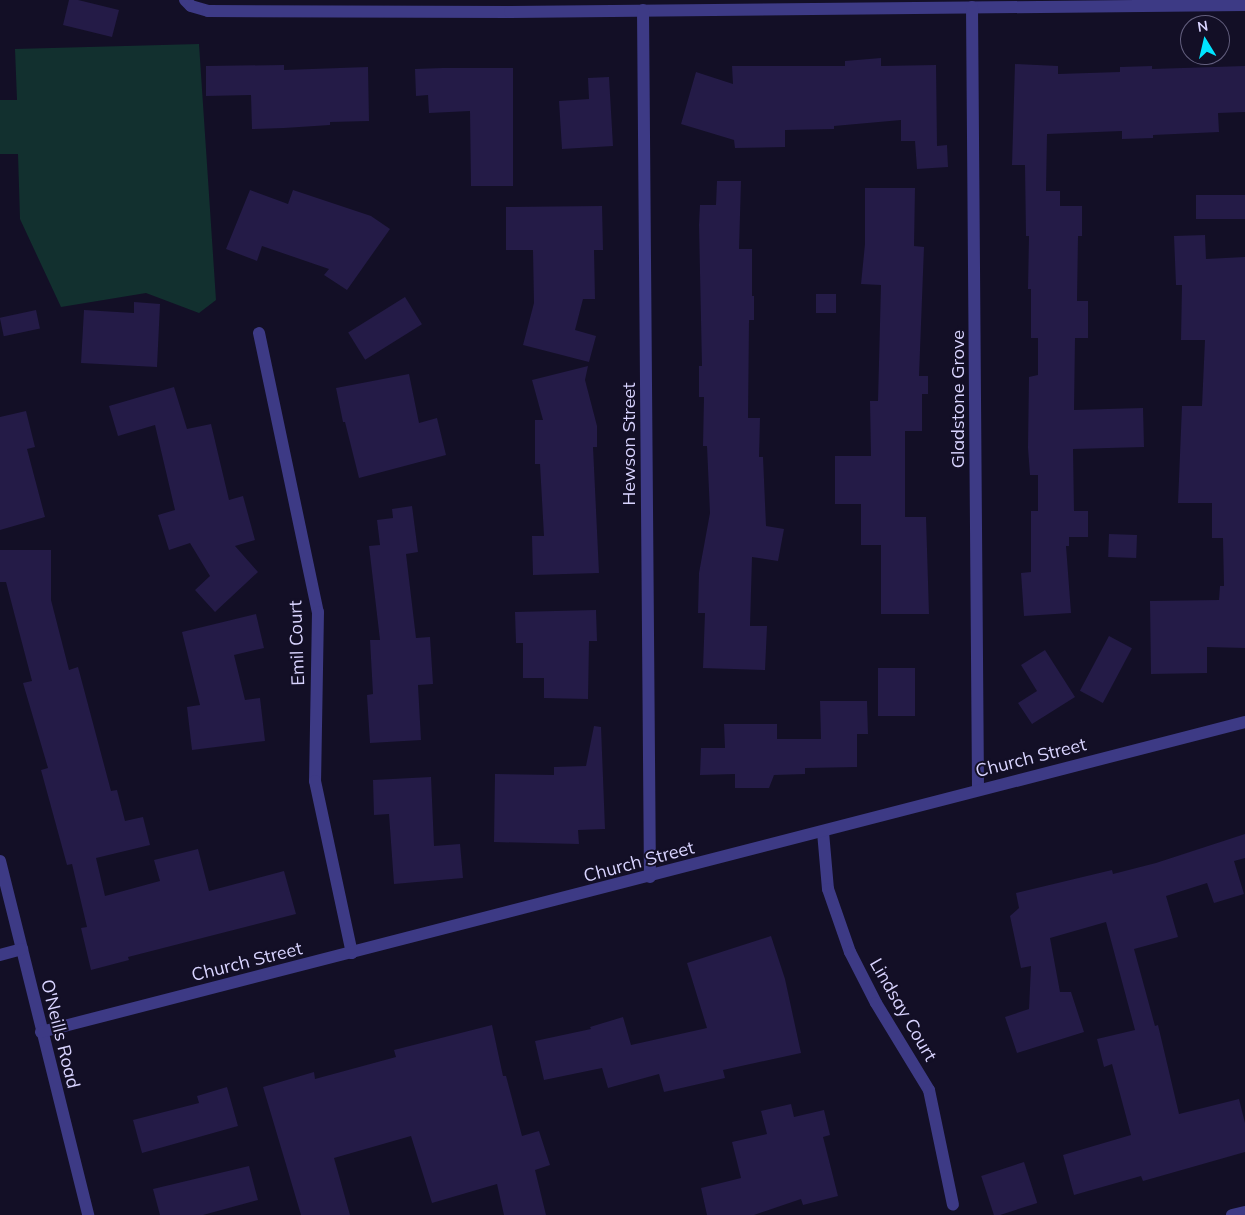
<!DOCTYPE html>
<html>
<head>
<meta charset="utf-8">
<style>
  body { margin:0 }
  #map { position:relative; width:1245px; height:1215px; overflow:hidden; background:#130f26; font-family:Mulish,sans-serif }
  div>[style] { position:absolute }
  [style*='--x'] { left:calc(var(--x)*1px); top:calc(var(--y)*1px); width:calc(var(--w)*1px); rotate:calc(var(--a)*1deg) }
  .green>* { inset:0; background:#12302f }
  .building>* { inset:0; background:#241b47; transform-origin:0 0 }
  .minor>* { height:12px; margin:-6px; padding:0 6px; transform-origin:6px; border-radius:6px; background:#3d3a85 }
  span { translate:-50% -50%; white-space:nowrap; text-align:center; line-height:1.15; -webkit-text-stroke:4px #130f26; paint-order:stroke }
  .street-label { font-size:18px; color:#d9d4ff }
  .north { position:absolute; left:1180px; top:15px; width:50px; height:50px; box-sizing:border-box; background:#130f26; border:1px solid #625e7d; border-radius:50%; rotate:351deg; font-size:14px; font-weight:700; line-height:20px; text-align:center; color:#d9d4ff }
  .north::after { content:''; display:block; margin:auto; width:18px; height:22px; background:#00e5ff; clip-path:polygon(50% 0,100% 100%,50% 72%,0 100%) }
</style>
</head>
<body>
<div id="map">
  <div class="green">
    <i style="clip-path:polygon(199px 44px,216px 300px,199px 313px,146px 293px,61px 307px,20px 219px,18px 154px,0 154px,0 100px,17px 100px,15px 49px)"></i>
  </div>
  <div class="building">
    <i style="clip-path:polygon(69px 0,78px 0,119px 10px,112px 37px,63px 25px)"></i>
    <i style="clip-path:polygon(881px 58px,881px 66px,936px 65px,937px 146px,947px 145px,948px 167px,917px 169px,915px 141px,901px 141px,901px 120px,834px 126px,834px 129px,785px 130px,785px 147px,735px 148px,734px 140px,681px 124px,696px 72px,733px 84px,732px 66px,845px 66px,845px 61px)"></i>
    <i style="clip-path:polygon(1015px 64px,1058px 66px,1058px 74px,1120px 72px,1120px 67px,1152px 66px,1152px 69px,1245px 66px,1245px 112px,1218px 113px,1219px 132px,1153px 135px,1153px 138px,1122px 139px,1122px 131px,1047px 134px,1046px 191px,1060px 191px,1060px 206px,1082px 206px,1082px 236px,1078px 236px,1077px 301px,1088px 301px,1088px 338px,1075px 338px,1074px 410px,1143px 408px,1144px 447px,1073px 449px,1074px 511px,1088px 511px,1088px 537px,1069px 537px,1069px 546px,1066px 546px,1071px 613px,1024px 616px,1021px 573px,1031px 572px,1031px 511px,1038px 511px,1038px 475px,1030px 475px,1028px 448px,1029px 377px,1038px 375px,1038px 338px,1031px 338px,1031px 289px,1028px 289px,1029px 236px,1026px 236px,1025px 165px,1012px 165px)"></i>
    <i style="clip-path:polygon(284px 65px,284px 70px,368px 67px,369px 121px,330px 122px,330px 125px,284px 128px,252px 129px,251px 95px,206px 96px,206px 66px)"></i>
    <i style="clip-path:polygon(443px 68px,513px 68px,513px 186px,471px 186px,470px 111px,429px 113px,428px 95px,416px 96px,415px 69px)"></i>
    <i style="clip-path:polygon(609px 77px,613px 146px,562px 149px,559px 101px,589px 99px,588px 78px)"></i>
    <i style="clip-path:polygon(717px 181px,741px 181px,739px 249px,752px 249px,752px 296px,754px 296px,754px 320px,749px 320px,748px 418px,760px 418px,759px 457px,763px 457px,766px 526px,784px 529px,778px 561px,752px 557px,750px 626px,767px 626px,765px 670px,703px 668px,705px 613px,698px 613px,699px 573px,710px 513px,707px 446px,703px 446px,704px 397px,699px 397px,699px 366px,702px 366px,699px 225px,700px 205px,716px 205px)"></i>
    <i style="clip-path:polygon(865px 188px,915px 188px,914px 246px,924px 247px,919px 376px,928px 376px,928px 394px,922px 394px,922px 431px,905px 431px,905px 517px,926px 517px,929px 614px,881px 614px,881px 545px,861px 545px,861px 504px,835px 504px,835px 456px,871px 456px,870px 401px,878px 401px,881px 285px,861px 284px,865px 244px)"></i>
    <i style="clip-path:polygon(250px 190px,288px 204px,293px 190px,371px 216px,390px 229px,347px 290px,324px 275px,329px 269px,262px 246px,257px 261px,226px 249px)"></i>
    <i style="left:1196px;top:195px;width:49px;height:24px"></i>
    <i style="clip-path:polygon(602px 206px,603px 250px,594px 250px,595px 299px,583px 299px,575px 330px,596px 336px,589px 362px,523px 345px,534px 303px,533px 250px,506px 250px,506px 207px)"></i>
    <i style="clip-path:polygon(1205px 235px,1206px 259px,1245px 257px,1245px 648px,1207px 647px,1207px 673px,1151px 674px,1150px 601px,1219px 600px,1220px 586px,1224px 586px,1223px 538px,1212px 538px,1212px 503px,1178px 503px,1182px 406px,1202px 406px,1205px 340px,1181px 340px,1182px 285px,1176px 285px,1174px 236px)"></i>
    <i style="left:816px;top:294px;width:20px;height:19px"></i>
    <i style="left:405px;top:297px;width:32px;height:67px;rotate:58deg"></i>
    <i style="clip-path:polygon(134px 302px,160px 304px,157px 367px,81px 363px,84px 310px,134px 313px)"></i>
    <i style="left:36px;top:310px;width:19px;height:37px;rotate:78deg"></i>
    <i style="clip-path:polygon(588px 366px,585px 380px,597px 426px,597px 447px,593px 447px,599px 573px,533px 575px,532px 536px,544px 536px,540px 464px,535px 464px,535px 420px,543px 420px,532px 380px)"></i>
    <i style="clip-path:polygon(409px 374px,419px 423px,437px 418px,446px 455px,359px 478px,345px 422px,343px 422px,336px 388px)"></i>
    <i style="clip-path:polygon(174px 387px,187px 429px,211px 424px,229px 500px,243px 496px,255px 540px,235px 546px,258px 572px,215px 612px,195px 590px,210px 576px,190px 543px,169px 550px,158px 515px,175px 510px,155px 425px,118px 436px,109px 406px)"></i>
    <i style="clip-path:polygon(26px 411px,35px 447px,27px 449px,45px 517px,0 530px,0 417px)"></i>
    <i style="clip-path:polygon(412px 506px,418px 552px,406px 554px,416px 638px,430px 637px,433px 684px,418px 685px,421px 740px,370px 743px,367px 695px,373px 694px,370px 640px,380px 640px,369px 546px,380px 545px,377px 520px,393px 518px,392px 509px)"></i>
    <i style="left:1109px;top:534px;width:28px;height:23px;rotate:2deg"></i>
    <i style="clip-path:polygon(0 550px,51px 550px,51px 600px,69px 670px,78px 667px,111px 791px,117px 790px,125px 821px,143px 817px,150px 845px,96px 858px,105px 896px,160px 881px,154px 860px,198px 849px,209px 891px,284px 871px,296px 914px,128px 957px,129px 960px,91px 970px,81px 928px,87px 927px,72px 864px,67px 865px,41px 770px,48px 768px,23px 683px,32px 681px,6px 582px,0 582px)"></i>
    <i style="clip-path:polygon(596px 610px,597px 641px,589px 641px,588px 699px,544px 698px,544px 678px,523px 678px,523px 643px,516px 643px,515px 612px)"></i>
    <i style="clip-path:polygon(256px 614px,264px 648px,234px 655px,245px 700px,260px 698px,265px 741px,192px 750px,187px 707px,200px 705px,182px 632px)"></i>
    <i style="left:1109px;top:636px;width:26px;height:62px;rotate:28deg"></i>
    <i style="clip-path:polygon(1045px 650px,1075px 697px,1032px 724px,1018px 703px,1037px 691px,1021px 665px)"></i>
    <i style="left:878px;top:668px;width:37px;height:48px"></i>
    <i style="clip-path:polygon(820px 701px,867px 701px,868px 734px,857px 734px,857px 767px,805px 768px,805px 774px,774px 775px,769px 788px,735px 788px,735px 774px,700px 775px,701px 748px,725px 748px,724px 724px,777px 724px,777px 739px,821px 739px)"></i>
    <i style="clip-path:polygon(594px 726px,601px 727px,605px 829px,578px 830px,579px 844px,494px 842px,495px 774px,554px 775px,554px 767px,586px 766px)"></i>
    <i style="clip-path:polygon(431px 777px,434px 846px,460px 844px,463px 878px,394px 884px,389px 814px,374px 815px,373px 780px)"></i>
    <i style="clip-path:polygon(1245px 834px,1245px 858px,1234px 861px,1244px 894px,1214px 903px,1207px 883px,1166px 896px,1178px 937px,1134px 949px,1155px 1026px,1158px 1025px,1179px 1114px,1239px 1099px,1245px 1123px,1245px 1152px,1143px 1181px,1141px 1176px,1074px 1195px,1063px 1155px,1131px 1135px,1112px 1064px,1104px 1067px,1097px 1039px,1135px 1030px,1106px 922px,1050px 938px,1060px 992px,1071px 992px,1084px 1032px,1017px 1053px,1005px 1017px,1029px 1009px,1031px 966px,1021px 968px,1010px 916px,1019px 908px,1016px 893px,1112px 870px,1113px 874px,1156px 863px)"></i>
    <i style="clip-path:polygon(771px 936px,785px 979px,801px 1053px,723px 1070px,725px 1078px,664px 1092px,659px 1074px,608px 1088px,602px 1068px,544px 1080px,535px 1041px,591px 1029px,590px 1027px,623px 1017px,631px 1045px,707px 1028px,687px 963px)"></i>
    <i style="clip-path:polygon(492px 1025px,503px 1076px,506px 1076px,522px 1136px,539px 1131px,550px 1165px,535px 1170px,546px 1215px,504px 1215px,497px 1184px,432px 1203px,411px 1136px,334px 1158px,350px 1215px,301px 1215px,263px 1087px,314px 1072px,315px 1079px,396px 1057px,394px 1050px)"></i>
    <i style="clip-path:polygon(227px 1087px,238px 1126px,142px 1153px,133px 1120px,199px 1103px,197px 1096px)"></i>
    <i style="clip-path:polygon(791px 1104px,794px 1117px,824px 1110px,830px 1135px,823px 1137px,838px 1196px,803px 1205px,801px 1199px,754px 1215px,707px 1215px,701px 1188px,741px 1178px,732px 1142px,767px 1134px,761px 1111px)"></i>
    <i style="left:1024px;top:1162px;width:43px;height:45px;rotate:72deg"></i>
    <i style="clip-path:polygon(249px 1166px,258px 1200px,203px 1215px,160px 1215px,153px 1189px)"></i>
  </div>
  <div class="minor">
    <i style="--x:185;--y:0;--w:8;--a:45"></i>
    <i style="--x:191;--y:6;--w:18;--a:16"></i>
    <i style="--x:208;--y:11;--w:302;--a:0.2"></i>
    <i style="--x:510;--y:12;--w:735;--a:-0.55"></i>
    <i style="--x:972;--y:7;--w:783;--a:89.56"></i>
    <i style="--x:643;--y:10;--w:867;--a:89.54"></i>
    <i style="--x:259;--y:333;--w:285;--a:78.1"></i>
    <i style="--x:318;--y:612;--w:169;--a:91"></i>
    <i style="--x:315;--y:781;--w:176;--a:77.9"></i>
    <i style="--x:823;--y:832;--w:57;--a:85"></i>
    <i style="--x:828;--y:889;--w:67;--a:70.8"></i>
    <i style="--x:850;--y:952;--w:57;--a:63"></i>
    <i style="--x:876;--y:1003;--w:102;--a:58.7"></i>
    <i style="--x:929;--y:1090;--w:117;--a:78.2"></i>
    <i style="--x:0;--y:861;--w:365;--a:76"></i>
    <i style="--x:0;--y:955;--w:23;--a:-15"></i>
    <i style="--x:41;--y:1032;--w:1243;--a:-14.44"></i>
    <i style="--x:1232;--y:1215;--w:13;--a:-13"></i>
  </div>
  <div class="street-label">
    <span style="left:958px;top:399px;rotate:-90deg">Gladstone Grove</span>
    <span style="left:629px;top:444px;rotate:-90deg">Hewson Street</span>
    <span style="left:297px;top:643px;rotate:-92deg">Emil Court</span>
    <span style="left:1031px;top:758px;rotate:-14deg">Church Street</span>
    <span style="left:639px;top:862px;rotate:-15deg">Church Street</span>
    <span style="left:247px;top:962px;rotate:-14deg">Church Street</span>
    <span style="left:903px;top:1010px;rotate:60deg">Lindsay Court</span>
    <span style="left:60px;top:1034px;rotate:76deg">O'Neills Road</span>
  </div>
  <div class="north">N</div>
</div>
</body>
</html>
